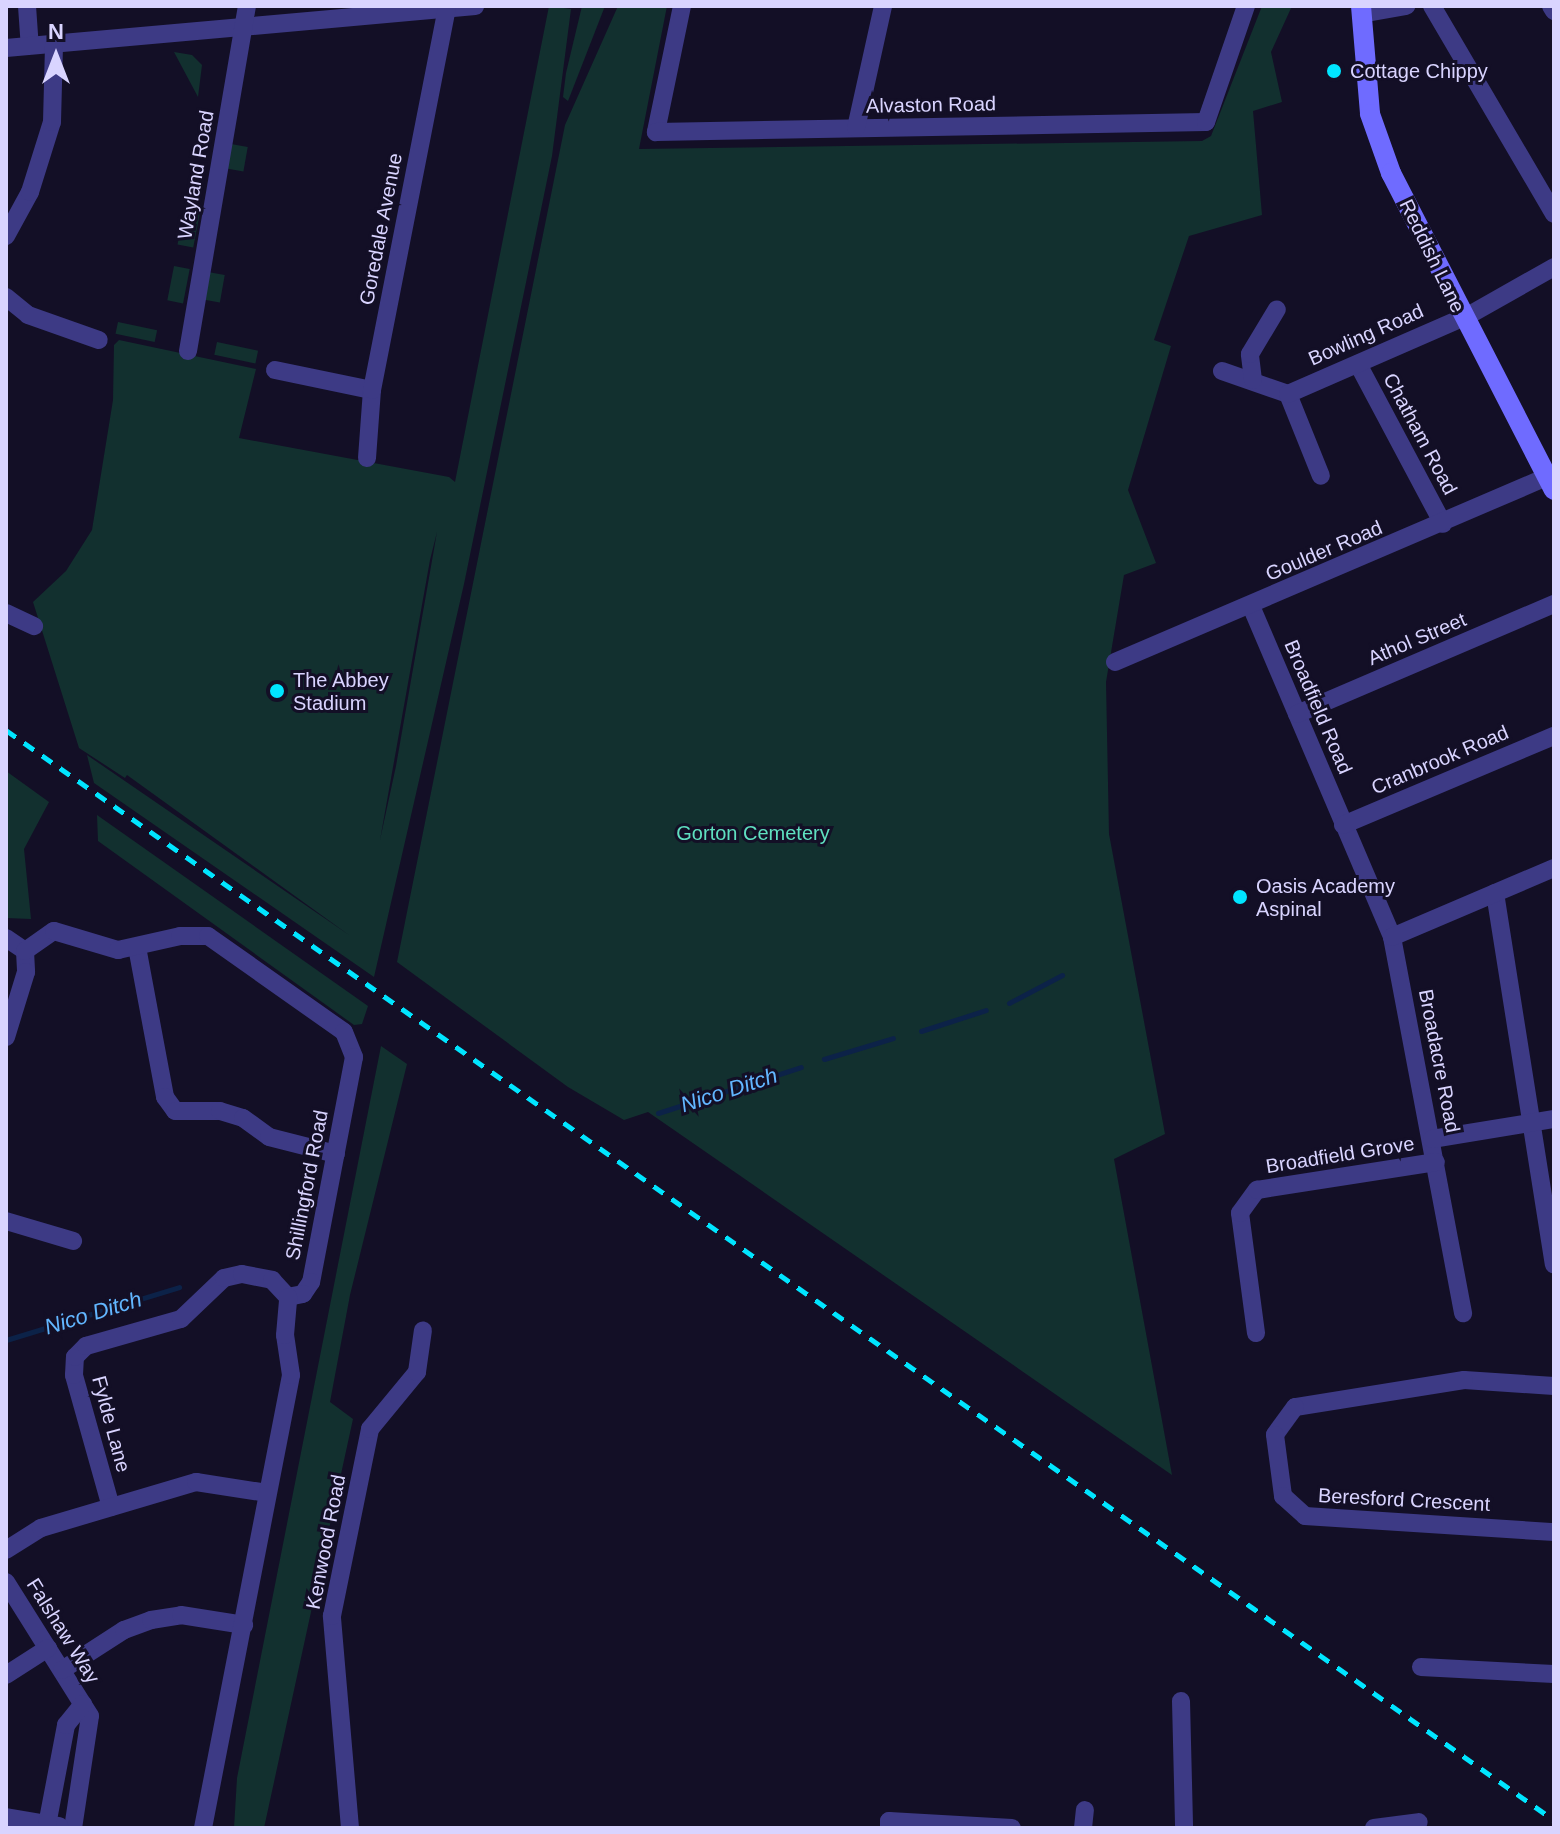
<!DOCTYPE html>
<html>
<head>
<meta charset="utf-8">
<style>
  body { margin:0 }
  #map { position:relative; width:1560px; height:1834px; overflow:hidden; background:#130f26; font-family:Arial,sans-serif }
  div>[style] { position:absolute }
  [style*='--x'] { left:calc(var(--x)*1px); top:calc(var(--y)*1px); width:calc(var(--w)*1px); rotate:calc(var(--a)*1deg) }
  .green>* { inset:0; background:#12302f; transform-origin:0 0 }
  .stream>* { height:5px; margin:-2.5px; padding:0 2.5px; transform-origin:2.5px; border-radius:2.5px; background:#0c2248 }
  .street>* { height:18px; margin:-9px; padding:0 9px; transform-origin:9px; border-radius:9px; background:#3d3a85 }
  .secondary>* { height:20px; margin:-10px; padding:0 10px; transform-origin:10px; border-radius:10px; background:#6f6bff }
  .rail>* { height:5px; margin-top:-2.5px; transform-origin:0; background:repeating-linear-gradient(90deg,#00e5ff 0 12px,transparent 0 22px) }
  .dots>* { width:22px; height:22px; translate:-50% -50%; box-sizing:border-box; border:4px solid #130f26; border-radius:50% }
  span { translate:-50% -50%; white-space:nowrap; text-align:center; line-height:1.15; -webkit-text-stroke:6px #130f26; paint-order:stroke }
  .poi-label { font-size:20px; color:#d9d4ff }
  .left { translate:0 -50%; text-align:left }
  .street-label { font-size:20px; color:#d9d4ff }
  .park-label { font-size:20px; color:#5fe0c0 }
  .water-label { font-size:22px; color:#62b6ff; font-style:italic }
  .frame { position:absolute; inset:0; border:8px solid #d9d4ff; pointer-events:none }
  .north { position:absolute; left:16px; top:16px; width:80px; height:80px; -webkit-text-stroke:6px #130f26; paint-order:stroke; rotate:0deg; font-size:22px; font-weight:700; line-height:32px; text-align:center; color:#d9d4ff }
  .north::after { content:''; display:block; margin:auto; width:28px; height:36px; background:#d9d4ff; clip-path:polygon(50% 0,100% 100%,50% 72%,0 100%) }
</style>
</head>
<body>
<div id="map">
  <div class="green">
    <i style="clip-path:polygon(evenodd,549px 6px,571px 9px,552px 156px,464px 584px,374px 977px,94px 783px,87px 755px,349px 935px,127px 775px,125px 778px,79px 748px,33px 602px,66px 571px,92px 530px,113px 400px,114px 345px,119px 340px,256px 369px,239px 438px,449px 477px,455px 482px,549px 6px,437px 532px,396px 766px,380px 840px,430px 560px,437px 532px)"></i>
    <i style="clip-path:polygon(582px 6px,605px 6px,568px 101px,563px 97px,566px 73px)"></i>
    <i style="clip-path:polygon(618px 6px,667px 6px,639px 149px,1202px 141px,1211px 136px,1262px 6px,1292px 6px,1271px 52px,1282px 102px,1253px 111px,1262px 215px,1189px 236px,1154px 340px,1171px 346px,1128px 490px,1156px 563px,1124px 575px,1106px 682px,1109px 834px,1165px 1134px,1114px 1159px,1172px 1475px,648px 1112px,624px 1120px,568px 1087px,397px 962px,565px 125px)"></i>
    <i style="clip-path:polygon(174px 52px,192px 55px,202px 65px,198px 97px)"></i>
    <i style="left:231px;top:144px;width:17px;height:25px;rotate:10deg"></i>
    <i style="left:184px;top:211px;width:16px;height:34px;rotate:11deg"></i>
    <i style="left:174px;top:266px;width:16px;height:35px;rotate:11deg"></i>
    <i style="left:208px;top:272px;width:17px;height:28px;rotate:10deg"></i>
    <i style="left:118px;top:322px;width:40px;height:12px;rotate:12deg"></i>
    <i style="left:217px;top:342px;width:42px;height:13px;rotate:12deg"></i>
    <i style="clip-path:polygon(6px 771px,49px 802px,24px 849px,31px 919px,6px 918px)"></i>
    <i style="clip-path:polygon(97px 815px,368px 1006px,362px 1024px,354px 1025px,98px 841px)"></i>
    <i style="clip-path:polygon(381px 1046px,407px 1064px,350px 1295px,330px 1402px,353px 1419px,264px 1828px,234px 1828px,237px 1778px)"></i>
  </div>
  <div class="stream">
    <i style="--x:1009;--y:1003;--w:60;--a:-27.8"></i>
    <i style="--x:921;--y:1031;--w:68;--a:-17.9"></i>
    <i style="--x:824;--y:1059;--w:72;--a:-16.9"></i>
    <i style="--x:658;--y:1113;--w:150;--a:-17.8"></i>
    <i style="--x:6;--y:1340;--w:181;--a:-17"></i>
  </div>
  <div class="street">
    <i style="--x:27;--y:6;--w:39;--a:86"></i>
    <i style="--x:682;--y:6;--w:129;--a:101.7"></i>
    <i style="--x:656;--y:132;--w:550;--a:-1.04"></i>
    <i style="--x:1206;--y:122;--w:123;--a:-71"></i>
    <i style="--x:1432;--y:6;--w:241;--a:59.6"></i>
    <i style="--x:1551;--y:6;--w:6;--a:59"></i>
    <i style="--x:1361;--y:14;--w:46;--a:-10.1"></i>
    <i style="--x:6;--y:48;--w:471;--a:-5.1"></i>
    <i style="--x:856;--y:128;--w:125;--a:-77.5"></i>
    <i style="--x:6;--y:236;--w:50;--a:-61.4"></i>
    <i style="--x:30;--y:192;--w:73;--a:-72.6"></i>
    <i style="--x:52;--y:122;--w:78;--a:-88.5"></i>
    <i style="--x:6;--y:297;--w:28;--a:39"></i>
    <i style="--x:28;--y:315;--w:75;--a:19.4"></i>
    <i style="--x:188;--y:351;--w:350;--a:-80.3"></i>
    <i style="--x:1358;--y:364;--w:181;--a:62"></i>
    <i style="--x:275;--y:370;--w:99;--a:11.7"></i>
    <i style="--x:1222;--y:371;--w:70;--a:19.2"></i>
    <i style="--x:1288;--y:394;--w:88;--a:68.1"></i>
    <i style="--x:1253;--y:380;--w:26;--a:-97"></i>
    <i style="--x:1250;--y:354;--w:52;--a:-59"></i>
    <i style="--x:1288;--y:394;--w:200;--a:-23.6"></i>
    <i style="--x:1471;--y:314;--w:95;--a:-29.5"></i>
    <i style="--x:367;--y:458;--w:68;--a:-85.8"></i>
    <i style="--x:372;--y:390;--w:388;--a:-78.9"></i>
    <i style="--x:1251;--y:606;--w:360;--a:66.9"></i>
    <i style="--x:1392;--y:937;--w:383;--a:79.3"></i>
    <i style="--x:6;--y:613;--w:31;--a:25"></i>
    <i style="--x:1115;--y:662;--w:470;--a:-23.2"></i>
    <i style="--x:1297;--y:714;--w:280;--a:-23.2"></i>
    <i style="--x:1343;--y:825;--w:229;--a:-22.9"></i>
    <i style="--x:1495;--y:893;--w:376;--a:81"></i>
    <i style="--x:1392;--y:937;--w:176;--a:-23.1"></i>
    <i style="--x:6;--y:938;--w:23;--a:34"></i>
    <i style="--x:25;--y:951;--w:21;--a:87"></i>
    <i style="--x:26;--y:972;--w:68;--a:107.1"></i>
    <i style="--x:137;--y:947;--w:153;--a:79.4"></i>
    <i style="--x:165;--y:1097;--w:17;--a:54"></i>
    <i style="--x:175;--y:1111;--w:45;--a:0"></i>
    <i style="--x:220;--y:1111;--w:24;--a:17"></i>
    <i style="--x:243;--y:1118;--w:32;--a:36"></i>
    <i style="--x:269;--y:1137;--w:69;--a:14.2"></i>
    <i style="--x:25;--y:951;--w:35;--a:-35"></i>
    <i style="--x:54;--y:931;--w:67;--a:16.5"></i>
    <i style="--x:118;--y:950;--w:64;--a:-12.7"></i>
    <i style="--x:180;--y:936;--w:28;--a:0"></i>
    <i style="--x:208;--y:936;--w:166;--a:35.2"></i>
    <i style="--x:344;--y:1032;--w:27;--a:68"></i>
    <i style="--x:354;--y:1057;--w:229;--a:100.8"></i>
    <i style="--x:311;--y:1282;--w:14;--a:124"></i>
    <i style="--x:303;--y:1294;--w:15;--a:169"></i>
    <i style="--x:1432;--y:1139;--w:124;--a:-9.3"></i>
    <i style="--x:6;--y:1221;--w:70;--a:16.6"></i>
    <i style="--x:1256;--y:1333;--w:121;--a:-97.6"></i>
    <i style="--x:1240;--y:1213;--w:29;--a:-54"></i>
    <i style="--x:1257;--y:1190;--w:181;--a:-8.9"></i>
    <i style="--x:1554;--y:1386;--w:90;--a:-176.2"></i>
    <i style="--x:1464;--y:1380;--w:171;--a:170.9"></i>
    <i style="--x:1295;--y:1407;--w:34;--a:126"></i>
    <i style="--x:1275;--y:1435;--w:62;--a:82.5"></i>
    <i style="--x:1283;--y:1496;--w:30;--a:42"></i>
    <i style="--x:1305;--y:1516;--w:250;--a:3.7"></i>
    <i style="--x:111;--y:1507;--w:137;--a:-105.7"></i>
    <i style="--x:74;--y:1375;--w:18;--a:-87"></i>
    <i style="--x:75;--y:1357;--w:16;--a:-45"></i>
    <i style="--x:86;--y:1346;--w:99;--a:-15.9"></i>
    <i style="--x:181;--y:1319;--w:59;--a:-43.6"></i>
    <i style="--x:224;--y:1278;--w:18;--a:-13"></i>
    <i style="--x:242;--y:1274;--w:31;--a:11"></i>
    <i style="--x:272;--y:1280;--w:23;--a:47"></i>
    <i style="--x:6;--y:1550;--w:41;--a:-32.2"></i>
    <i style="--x:41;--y:1528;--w:162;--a:-16.5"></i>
    <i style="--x:196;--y:1482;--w:72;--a:8.8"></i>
    <i style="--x:6;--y:1582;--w:158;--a:57.9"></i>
    <i style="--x:90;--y:1716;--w:113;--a:98.6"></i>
    <i style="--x:1421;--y:1667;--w:133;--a:3"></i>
    <i style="--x:62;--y:1670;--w:74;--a:-32.8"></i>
    <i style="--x:124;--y:1630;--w:29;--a:-20"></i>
    <i style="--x:151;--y:1620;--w:30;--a:-9"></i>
    <i style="--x:181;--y:1615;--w:64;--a:9"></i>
    <i style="--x:6;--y:1675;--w:50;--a:-32.7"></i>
    <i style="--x:1181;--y:1701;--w:127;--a:88.6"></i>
    <i style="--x:6;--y:1817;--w:54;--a:9.6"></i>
    <i style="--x:47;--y:1825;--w:102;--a:-79.2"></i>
    <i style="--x:66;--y:1725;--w:27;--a:-51"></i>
    <i style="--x:203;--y:1828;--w:461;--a:-79"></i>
    <i style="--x:291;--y:1375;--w:40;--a:-98.5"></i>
    <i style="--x:285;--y:1335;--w:38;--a:-85"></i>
    <i style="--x:350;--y:1828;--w:213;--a:-94.9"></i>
    <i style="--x:332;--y:1616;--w:191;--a:-78.5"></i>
    <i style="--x:370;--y:1429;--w:74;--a:-50.5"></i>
    <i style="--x:417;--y:1372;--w:42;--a:-81.9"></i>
    <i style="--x:889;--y:1828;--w:7;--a:-90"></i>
    <i style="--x:889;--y:1821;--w:123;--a:3.3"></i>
    <i style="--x:1083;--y:1828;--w:18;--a:-84"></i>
    <i style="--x:1374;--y:1828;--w:45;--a:-7.6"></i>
  </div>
  <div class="secondary">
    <i style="--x:1361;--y:6;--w:108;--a:85.2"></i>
    <i style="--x:1370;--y:114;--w:63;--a:70.4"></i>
    <i style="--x:1391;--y:173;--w:356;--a:62.8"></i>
  </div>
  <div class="rail">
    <i style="--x:6;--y:730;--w:1893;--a:35.15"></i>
  </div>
  <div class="dots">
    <i style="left:1334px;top:71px;background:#00e5ff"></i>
    <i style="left:277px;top:691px;background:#00e5ff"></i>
    <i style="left:1240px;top:897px;background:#00e5ff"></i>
  </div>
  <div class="poi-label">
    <span class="left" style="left:1350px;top:71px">Cottage Chippy</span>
    <span class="left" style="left:293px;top:692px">The Abbey<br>Stadium</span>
    <span class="left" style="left:1256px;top:898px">Oasis Academy<br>Aspinal</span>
  </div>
  <div class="street-label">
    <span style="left:931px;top:105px;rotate:-1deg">Alvaston Road</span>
    <span style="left:196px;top:175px;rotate:-80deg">Wayland Road</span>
    <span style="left:381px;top:229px;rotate:-79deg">Goredale Avenue</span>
    <span style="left:1432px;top:256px;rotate:64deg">Reddish Lane</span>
    <span style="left:1366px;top:335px;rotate:-24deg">Bowling Road</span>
    <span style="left:1420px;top:434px;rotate:62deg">Chatham Road</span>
    <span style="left:1324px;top:551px;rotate:-23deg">Goulder Road</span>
    <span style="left:1417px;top:639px;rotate:-23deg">Athol Street</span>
    <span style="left:1318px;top:707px;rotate:67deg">Broadfield Road</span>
    <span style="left:1440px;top:760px;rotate:-23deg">Cranbrook Road</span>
    <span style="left:1439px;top:1061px;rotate:79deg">Broadacre Road</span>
    <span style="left:1340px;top:1155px;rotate:-9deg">Broadfield Grove</span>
    <span style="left:307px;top:1185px;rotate:-79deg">Shillingford Road</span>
    <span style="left:111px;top:1424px;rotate:75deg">Fylde Lane</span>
    <span style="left:1404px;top:1500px;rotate:3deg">Beresford Crescent</span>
    <span style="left:326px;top:1542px;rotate:-79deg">Kenwood Road</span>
    <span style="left:63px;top:1631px;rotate:58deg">Falshaw Way</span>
  </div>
  <div class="park-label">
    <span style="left:753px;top:833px">Gorton Cemetery</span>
  </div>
  <div class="water-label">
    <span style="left:729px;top:1090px;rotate:-18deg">Nico Ditch</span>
    <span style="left:93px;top:1313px;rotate:-17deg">Nico Ditch</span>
  </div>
  <div class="frame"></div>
  <div class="north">N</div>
</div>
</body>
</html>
